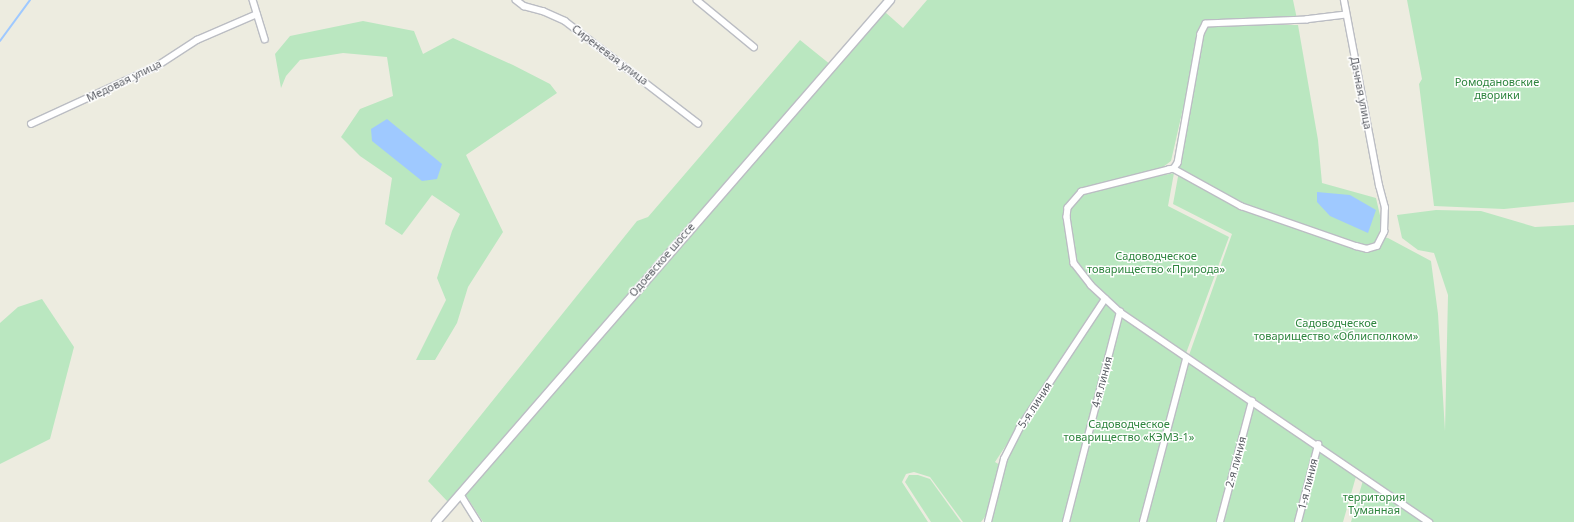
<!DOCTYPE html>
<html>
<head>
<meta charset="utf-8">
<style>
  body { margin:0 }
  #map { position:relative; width:1574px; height:522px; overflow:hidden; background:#edece0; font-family:"Noto Sans",sans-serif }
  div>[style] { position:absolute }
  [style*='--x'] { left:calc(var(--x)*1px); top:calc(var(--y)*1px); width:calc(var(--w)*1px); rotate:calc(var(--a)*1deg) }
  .green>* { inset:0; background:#bae7c0 }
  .water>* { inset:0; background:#9fc9ff }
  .stream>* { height:2px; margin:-1px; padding:0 1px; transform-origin:1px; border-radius:1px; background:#9fc9ff }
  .roads { filter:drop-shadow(1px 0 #bbbdc3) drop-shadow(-1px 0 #bbbdc3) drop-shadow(0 1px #bbbdc3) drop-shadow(0 -1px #bbbdc3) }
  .minor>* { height:5.5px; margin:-2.75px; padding:0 2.75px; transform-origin:2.75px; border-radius:2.75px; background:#fff }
  .secondary>* { height:8px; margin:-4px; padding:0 4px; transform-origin:4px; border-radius:4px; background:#fff }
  span { translate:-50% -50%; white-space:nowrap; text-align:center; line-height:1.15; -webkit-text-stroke:3px #fff; paint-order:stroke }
  .street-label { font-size:11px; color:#595c63 }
  .park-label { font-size:11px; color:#2e853e }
</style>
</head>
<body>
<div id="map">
  <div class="green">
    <i style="clip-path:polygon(927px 0,1293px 0,1297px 19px,1203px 21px,1171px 161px,1163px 167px,1079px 191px,1068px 203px,1065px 220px,1073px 268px,1103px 299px,995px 462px,1000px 465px,987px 514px,981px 522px,963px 522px,930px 477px,914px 472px,906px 474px,902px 482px,928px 522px,483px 522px,461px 488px,448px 502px,428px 481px,637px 221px,648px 217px,800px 40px,836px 69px,885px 12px,903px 28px)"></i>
    <i style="clip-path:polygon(1407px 0,1574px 0,1574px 202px,1504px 209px,1434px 206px,1419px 84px,1422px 79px)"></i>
    <i style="clip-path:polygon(363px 21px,414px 31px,423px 54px,453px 38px,513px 65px,550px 84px,557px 93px,466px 155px,503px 232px,468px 287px,457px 323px,435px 360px,416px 360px,446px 300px,437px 278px,452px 231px,460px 214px,432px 195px,402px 235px,385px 224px,392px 178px,360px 156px,341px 137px,360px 109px,393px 96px,387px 57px,343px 53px,300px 60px,286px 76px,281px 88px,275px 54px,290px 36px)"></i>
    <i style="clip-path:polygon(1212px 25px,1298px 25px,1318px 140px,1322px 183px,1376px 198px,1382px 224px,1378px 236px,1388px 238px,1431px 261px,1438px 314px,1445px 431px,1448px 295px,1434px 253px,1418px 250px,1402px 238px,1397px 215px,1436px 210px,1481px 211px,1535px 227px,1574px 225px,1574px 522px,1432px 522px,1317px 442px,1188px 358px,1232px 234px,1173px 204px,1205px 29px)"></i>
    <i style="clip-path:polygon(1174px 173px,1168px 206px,1229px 237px,1185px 356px,1118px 308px,1092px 282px,1075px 258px,1069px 215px,1070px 208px,1086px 191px)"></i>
    <i style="clip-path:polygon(42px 299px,74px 347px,50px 439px,0 464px,0 323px,18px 307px)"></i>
    <i style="clip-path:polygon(1105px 303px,1357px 473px,1343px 522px,990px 522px,1006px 459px,1019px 433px)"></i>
    <i style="clip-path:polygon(909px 475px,918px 475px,930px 479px,961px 522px,931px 522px,905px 482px)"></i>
    <i style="clip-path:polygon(1364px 477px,1426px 522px,1351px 522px)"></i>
  </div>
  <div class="water">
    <i style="clip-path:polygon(387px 119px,442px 164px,437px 179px,422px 181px,372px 141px,371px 129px)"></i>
    <i style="clip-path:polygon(1317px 192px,1350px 195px,1376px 210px,1368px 233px,1330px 216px,1317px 202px)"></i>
  </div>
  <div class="stream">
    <i style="--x:0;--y:41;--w:51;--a:-53.8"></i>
  </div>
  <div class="roads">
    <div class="minor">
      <i style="--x:253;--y:0;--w:41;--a:72.9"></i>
      <i style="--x:516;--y:0;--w:10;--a:37"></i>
      <i style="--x:524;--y:6;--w:20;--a:15"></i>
      <i style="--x:543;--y:11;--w:24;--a:24"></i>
      <i style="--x:565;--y:21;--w:168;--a:37.5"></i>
      <i style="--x:697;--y:0;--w:74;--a:39.5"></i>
      <i style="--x:1346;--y:15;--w:39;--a:173"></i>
      <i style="--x:1307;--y:20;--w:101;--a:177.7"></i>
      <i style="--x:1206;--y:24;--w:11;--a:117"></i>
      <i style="--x:1201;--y:34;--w:131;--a:100.1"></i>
      <i style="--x:1178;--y:163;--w:7;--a:124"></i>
      <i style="--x:1174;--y:169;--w:5;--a:169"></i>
      <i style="--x:1169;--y:170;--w:90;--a:165.8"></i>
      <i style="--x:1082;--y:192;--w:21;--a:131"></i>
      <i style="--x:1068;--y:208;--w:9;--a:96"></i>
      <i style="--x:1067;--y:217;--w:47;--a:81.3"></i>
      <i style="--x:1074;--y:263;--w:28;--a:52"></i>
      <i style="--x:1091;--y:285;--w:40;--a:43"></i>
      <i style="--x:1120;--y:312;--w:374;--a:34.2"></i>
      <i style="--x:31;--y:124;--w:139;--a:-24.7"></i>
      <i style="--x:157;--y:66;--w:48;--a:-33"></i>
      <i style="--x:197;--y:40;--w:65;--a:-23.4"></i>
      <i style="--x:1174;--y:169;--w:77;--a:28.9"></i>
      <i style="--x:1241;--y:206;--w:122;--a:19.2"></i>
      <i style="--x:1356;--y:246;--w:11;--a:15"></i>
      <i style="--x:1367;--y:249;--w:10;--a:-17"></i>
      <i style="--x:1377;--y:246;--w:16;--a:-63"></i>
      <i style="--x:1384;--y:232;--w:24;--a:-88"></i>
      <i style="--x:1385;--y:208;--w:23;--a:-105"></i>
      <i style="--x:1379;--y:186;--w:189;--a:-100.7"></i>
      <i style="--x:461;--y:495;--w:32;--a:58"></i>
      <i style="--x:988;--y:522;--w:65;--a:-75.7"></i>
      <i style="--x:1004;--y:459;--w:34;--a:-63"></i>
      <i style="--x:1019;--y:429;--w:156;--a:-56.5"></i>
      <i style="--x:1066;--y:522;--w:217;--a:-75.6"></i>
      <i style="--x:1143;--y:522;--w:169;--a:-75.2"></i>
      <i style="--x:1220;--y:522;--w:125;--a:-75.2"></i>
      <i style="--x:1298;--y:522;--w:80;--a:-75.4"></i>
    </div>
    <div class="secondary">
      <i style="--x:436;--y:522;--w:692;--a:-48.99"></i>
    </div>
  </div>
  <div class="street-label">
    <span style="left:610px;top:55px;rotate:37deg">Сиреневая улица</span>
    <span style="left:124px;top:81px;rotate:-26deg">Медовая улица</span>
    <span style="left:1361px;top:93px;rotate:79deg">Дачная улица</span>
    <span style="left:662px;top:260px;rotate:-49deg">Одоевское шоссе</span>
    <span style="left:1102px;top:382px;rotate:-75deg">4-я линия</span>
    <span style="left:1035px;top:405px;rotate:-57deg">5-я линия</span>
    <span style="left:1236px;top:462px;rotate:-75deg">2-я линия</span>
    <span style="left:1308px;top:484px;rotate:-76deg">1-я линия</span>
  </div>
  <div class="park-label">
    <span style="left:1497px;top:89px">Ромодановские<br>дворики</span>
    <span style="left:1156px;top:263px">Садоводческое<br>товарищество «Природа»</span>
    <span style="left:1336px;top:330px">Садоводческое<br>товарищество «Облисполком»</span>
    <span style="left:1129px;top:431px">Садоводческое<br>товарищество «КЭМЗ-1»</span>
    <span style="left:1374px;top:504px">территория<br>Туманная</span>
  </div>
</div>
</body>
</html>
